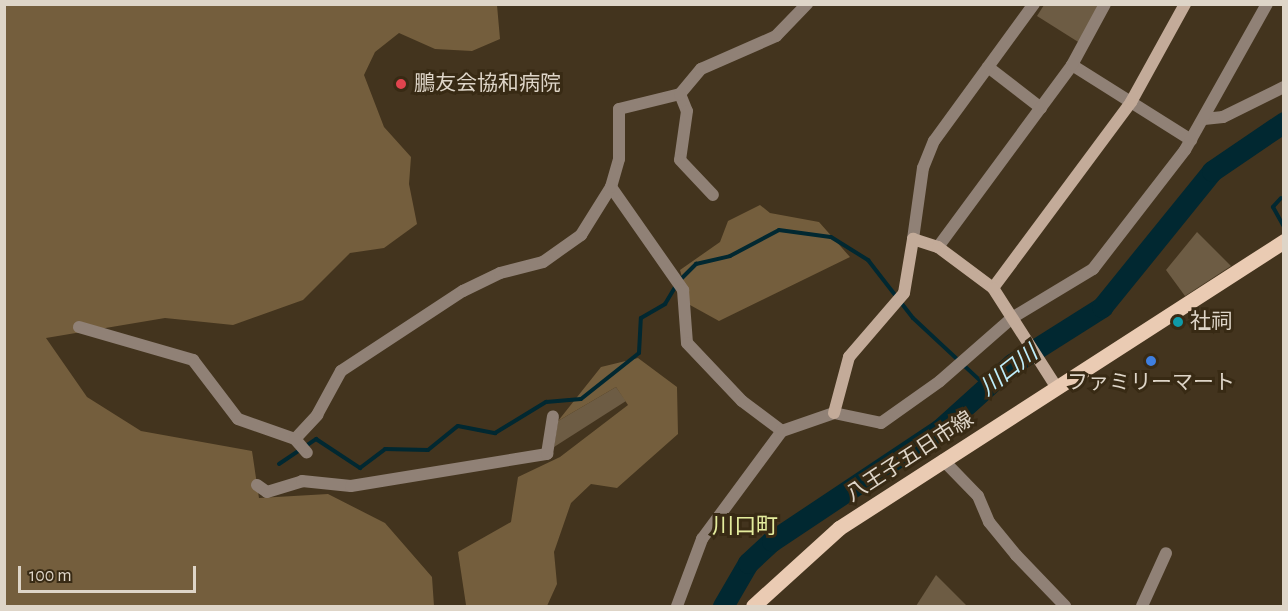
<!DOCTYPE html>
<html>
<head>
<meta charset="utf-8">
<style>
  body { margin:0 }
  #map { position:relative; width:1288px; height:611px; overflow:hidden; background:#43341e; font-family:"Alegreya Sans","Noto Sans JP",sans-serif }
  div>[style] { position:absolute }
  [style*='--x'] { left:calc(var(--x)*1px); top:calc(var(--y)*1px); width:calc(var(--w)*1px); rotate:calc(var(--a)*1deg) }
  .green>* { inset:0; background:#6d5c44 }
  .forest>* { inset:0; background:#745e3d }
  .stream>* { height:4px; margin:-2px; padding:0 2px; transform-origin:2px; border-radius:2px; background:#012831 }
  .river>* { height:21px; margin:-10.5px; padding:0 10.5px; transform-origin:10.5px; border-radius:10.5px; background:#012831 }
  .street>* { height:12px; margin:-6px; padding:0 6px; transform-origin:6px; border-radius:6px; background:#908176 }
  .secondary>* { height:12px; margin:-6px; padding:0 6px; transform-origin:6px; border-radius:6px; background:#c3ab99 }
  .primary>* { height:15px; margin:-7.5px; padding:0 7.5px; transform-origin:7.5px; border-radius:7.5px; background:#eacbb3 }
  .dots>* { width:16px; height:16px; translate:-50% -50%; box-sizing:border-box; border:3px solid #382a14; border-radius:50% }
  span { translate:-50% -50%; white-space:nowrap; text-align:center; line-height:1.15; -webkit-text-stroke:6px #382a14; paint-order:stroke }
  .poi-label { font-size:21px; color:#ded5c8 }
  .left { translate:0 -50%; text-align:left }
  .street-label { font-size:21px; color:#ded5c8 }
  .water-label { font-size:22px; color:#bfeefb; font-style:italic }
  .neighbourhood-label { font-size:22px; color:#e4ec9d }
  .frame { position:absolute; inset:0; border:6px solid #ded5c8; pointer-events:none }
  .scale { position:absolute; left:18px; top:566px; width:178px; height:27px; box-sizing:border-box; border:3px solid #ded5c8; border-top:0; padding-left:8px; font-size:18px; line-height:21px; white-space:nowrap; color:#ded5c8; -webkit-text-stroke:4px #382a14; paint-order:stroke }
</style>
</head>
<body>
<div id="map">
  <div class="green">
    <i style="clip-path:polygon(1044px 5px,1105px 5px,1083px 45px,1037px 16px)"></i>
    <i style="clip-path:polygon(1197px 232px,1231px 266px,1185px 296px,1166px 270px)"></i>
    <i style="clip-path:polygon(616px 387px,626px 401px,554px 447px,558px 421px)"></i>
    <i style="clip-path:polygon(936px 575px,967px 606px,916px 606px)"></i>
  </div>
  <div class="forest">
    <i style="clip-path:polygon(4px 5px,497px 5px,500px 39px,472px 51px,435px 49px,399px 33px,375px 52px,364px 75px,384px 127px,411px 157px,409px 184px,417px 224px,384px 248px,350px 253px,303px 300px,233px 325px,165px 318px,46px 338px,87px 397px,141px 431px,252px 451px,259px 498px,328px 494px,385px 523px,432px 577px,434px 606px,5px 606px)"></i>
    <i style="clip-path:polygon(760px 205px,770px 213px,819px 222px,850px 257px,719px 321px,690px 305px,680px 270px,720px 242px,728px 221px)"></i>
    <i style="clip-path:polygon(638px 358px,677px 387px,678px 434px,617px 488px,591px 484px,571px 503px,554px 552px,557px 584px,547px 606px,466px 605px,458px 552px,511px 522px,518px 477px,560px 457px,628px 405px,616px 387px,558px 421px,601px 367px)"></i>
  </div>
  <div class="stream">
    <i style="--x:1281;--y:198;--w:12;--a:132"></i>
    <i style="--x:1273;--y:207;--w:23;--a:61"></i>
    <i style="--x:680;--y:280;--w:23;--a:-45"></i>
    <i style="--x:696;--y:264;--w:35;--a:-13"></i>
    <i style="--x:730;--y:256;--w:55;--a:-28"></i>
    <i style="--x:779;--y:230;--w:52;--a:7.7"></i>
    <i style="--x:831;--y:237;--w:44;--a:31.9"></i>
    <i style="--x:868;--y:260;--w:73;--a:52.2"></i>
    <i style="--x:913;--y:318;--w:101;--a:43"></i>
    <i style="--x:279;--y:464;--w:45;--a:-34"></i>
    <i style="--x:316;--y:439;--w:53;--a:33.4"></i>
    <i style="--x:360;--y:468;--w:31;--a:-37"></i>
    <i style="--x:385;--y:449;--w:43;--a:1.3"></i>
    <i style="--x:428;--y:450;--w:38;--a:-39"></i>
    <i style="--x:458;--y:426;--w:38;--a:11"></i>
    <i style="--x:495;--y:433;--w:60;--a:-31.3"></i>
    <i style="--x:546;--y:402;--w:35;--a:-5"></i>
    <i style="--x:581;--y:399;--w:74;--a:-38.4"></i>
    <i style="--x:639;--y:353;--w:35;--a:-87"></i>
    <i style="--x:641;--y:318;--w:28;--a:-30"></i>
    <i style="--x:665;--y:304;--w:21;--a:-59"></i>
  </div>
  <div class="river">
    <i style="--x:723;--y:606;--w:50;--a:-59.8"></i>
    <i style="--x:748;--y:563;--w:33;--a:-43"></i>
    <i style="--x:772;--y:541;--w:202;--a:-33.7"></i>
    <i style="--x:940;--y:429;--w:97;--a:-42.1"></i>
    <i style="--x:1012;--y:364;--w:107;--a:-32.3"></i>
    <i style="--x:1102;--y:307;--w:175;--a:-51"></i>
    <i style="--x:1212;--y:171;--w:87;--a:-34.2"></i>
  </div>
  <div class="street">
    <i style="--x:1072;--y:65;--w:141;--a:32.2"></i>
    <i style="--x:988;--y:67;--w:67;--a:37.7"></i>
    <i style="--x:680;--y:94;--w:18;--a:68"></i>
    <i style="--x:687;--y:111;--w:49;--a:98.1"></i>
    <i style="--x:680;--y:160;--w:48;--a:46.7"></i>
    <i style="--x:1204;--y:119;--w:19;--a:-6"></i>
    <i style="--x:1223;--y:117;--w:68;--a:-26.2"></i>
    <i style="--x:611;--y:187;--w:126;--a:55"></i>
    <i style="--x:683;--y:290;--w:53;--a:85.7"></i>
    <i style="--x:687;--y:343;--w:80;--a:46.5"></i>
    <i style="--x:742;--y:401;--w:50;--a:36.9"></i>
    <i style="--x:913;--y:239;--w:72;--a:-82"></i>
    <i style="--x:923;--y:168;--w:29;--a:-68"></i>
    <i style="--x:934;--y:141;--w:170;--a:-53.9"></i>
    <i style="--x:938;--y:247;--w:226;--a:-53.6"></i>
    <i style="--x:1072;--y:65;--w:69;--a:-61.6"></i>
    <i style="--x:79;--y:327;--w:119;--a:16.1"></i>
    <i style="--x:193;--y:360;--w:74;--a:52.7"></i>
    <i style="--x:238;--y:419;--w:60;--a:19.3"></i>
    <i style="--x:295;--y:439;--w:18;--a:49"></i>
    <i style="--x:295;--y:439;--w:33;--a:-47"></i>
    <i style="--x:317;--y:415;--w:50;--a:-61.4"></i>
    <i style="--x:341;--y:371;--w:146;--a:-33.3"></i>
    <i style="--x:463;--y:291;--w:41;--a:-25.9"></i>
    <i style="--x:500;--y:273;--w:44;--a:-14.3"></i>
    <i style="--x:543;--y:262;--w:47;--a:-35.4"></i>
    <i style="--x:581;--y:235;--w:57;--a:-58"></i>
    <i style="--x:611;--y:187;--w:29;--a:-74"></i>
    <i style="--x:619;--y:159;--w:50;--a:-90"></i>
    <i style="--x:619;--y:109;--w:63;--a:-13.8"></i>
    <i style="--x:680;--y:94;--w:33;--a:-50"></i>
    <i style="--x:701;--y:69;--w:82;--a:-23.7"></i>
    <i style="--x:776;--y:36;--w:45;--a:-45.9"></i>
    <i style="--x:943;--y:460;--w:50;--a:45.8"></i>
    <i style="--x:978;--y:496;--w:28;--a:67"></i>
    <i style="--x:989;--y:522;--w:43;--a:50.7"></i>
    <i style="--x:1016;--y:555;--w:71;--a:46.1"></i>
    <i style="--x:257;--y:485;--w:12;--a:35"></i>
    <i style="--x:267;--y:492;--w:37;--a:-17"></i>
    <i style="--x:302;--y:481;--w:49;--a:5.8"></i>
    <i style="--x:351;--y:486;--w:199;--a:-9.3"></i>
    <i style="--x:547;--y:454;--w:38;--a:-81"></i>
    <i style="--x:677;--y:606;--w:72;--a:-69.5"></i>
    <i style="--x:702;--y:539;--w:134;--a:-53.5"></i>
    <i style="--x:782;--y:431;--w:55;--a:-19.1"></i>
    <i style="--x:834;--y:413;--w:48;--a:12"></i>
    <i style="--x:881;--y:423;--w:72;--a:-35.4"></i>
    <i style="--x:940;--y:381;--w:96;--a:-41.2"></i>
    <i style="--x:1012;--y:318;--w:95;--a:-31.2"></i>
    <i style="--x:1093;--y:269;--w:150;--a:-52.3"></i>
    <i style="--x:1185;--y:150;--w:167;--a:-60.7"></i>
    <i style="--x:1142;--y:606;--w:58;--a:-65.6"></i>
  </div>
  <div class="secondary">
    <i style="--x:993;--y:288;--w:232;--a:-53.4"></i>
    <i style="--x:1131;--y:102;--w:112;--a:-61.1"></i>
    <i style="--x:834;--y:413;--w:58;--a:-75"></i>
    <i style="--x:849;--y:357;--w:84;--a:-49.3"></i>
    <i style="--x:904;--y:293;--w:55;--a:-80.5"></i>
    <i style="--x:913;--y:239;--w:26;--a:18"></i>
    <i style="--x:938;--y:247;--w:69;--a:36.7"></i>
    <i style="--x:993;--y:288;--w:119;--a:57.4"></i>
  </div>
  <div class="primary">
    <i style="--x:753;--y:606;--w:116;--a:-42.2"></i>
    <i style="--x:839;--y:528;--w:530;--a:-32.82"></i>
  </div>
  <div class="dots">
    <i style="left:401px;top:84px;background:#e0444e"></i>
    <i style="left:1178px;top:322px;background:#0f9aa8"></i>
    <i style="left:1151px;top:361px;background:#3f7fe0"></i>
  </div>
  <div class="poi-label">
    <span class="left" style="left:414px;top:84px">鵬友会協和病院</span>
    <span class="left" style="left:1190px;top:322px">社祠</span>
    <span style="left:1151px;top:383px">ファミリーマート</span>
  </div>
  <div class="street-label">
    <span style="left:910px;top:457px;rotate:-33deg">八王子五日市線</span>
  </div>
  <div class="water-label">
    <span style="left:1009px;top:371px;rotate:-38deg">川口川</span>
  </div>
  <div class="neighbourhood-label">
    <span style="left:745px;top:527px">川口町</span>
  </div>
  <div class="frame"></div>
  <div class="scale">100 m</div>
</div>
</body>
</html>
